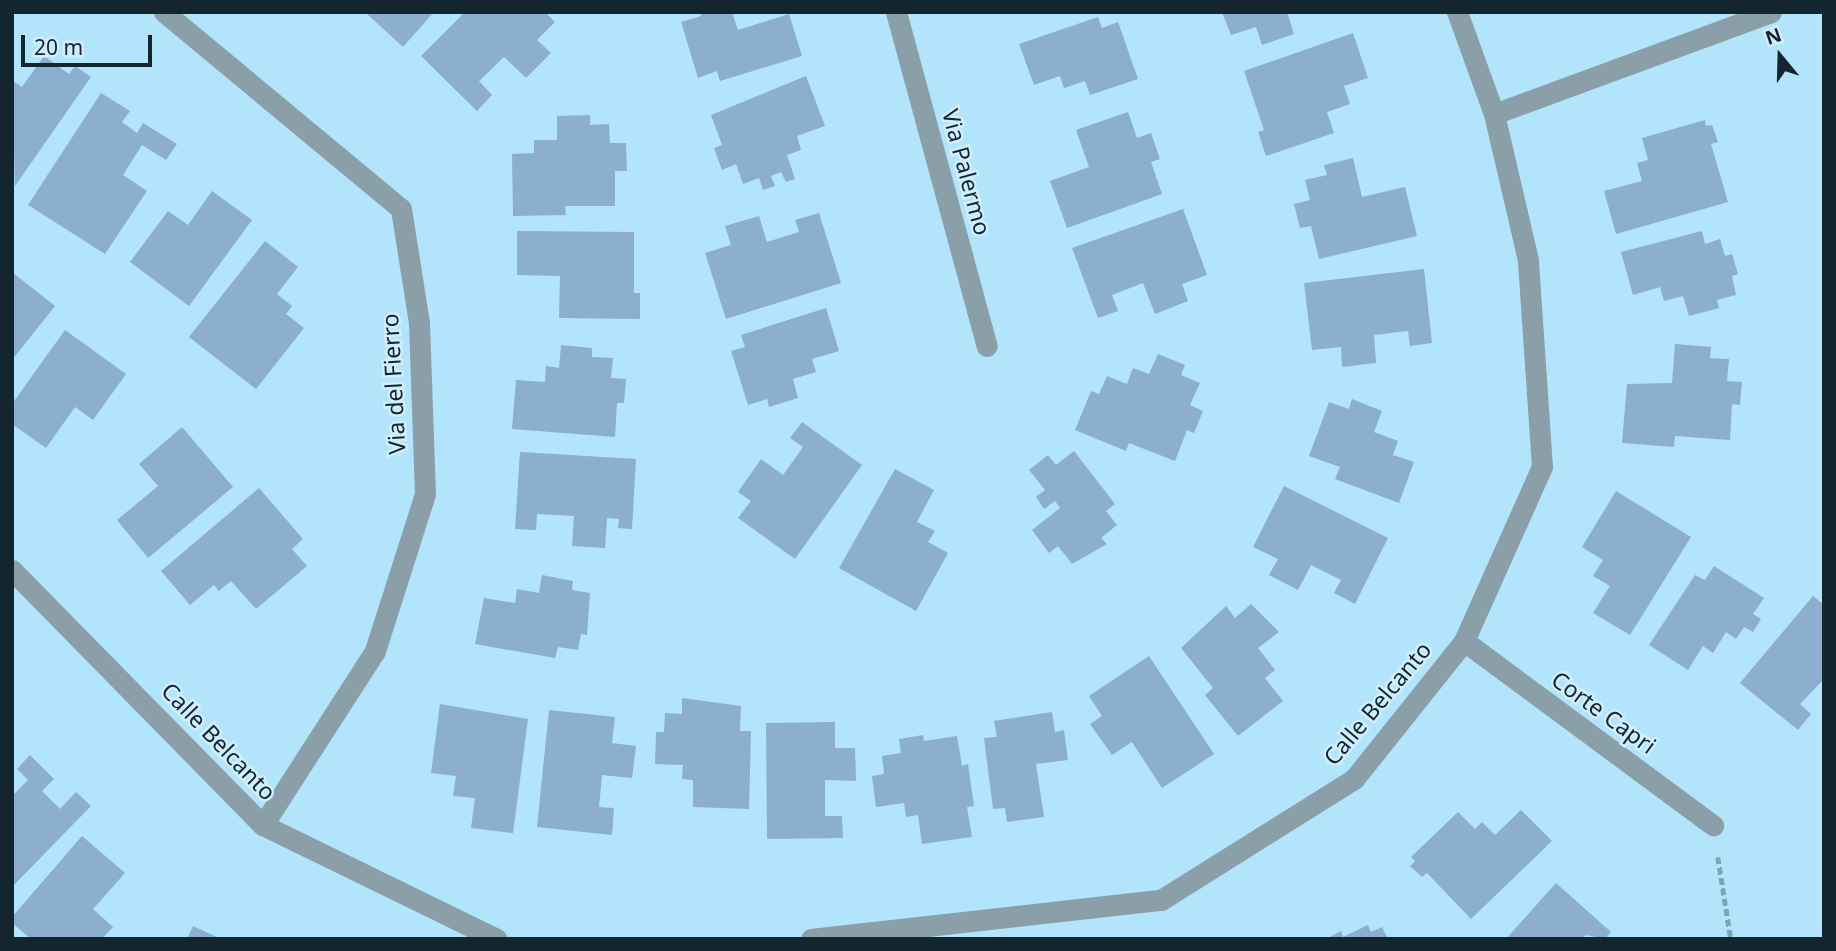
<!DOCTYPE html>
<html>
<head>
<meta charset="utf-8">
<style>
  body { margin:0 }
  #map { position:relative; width:1836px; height:951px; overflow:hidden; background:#b2e4fc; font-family:"Noto Sans",sans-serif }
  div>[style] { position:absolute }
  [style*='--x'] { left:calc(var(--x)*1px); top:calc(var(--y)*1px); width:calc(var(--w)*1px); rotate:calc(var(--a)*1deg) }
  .building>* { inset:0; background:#8caecf }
  .path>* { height:4.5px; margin-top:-2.25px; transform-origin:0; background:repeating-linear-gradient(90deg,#7da5b8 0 7px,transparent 0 10.5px) }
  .minor>* { height:21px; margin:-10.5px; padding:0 10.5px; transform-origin:10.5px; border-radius:10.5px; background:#8b9fa9 }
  span { translate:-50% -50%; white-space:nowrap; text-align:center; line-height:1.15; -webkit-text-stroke:5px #d0eefc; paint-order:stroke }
  .street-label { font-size:23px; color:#13262f }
  .frame { position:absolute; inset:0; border:14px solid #13262f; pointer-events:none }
  .north { position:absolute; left:1745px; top:21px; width:70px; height:70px; -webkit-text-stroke:5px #d0eefc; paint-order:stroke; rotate:341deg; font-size:19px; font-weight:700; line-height:28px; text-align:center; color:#13262f }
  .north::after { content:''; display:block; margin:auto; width:24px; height:32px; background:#13262f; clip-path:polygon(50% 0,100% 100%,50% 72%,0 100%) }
  .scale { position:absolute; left:21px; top:35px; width:131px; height:32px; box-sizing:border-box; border:4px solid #13262f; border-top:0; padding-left:9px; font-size:21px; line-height:24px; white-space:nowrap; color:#13262f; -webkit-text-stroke:5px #d0eefc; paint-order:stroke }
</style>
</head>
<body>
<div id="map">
  <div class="building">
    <i style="clip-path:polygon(365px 12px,434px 12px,403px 47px)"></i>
    <i style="clip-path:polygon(465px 12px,545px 12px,555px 22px,537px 40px,551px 53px,526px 78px,504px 57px,479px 81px,492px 95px,477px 111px,421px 56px)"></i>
    <i style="clip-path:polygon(700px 12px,732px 12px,738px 30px,789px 14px,802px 56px,720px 81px,717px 71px,698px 78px,681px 22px,701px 16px)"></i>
    <i style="clip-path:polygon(1222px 12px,1287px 12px,1294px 34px,1262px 45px,1256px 27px,1231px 35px)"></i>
    <i style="clip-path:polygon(1098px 17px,1102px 28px,1118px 22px,1138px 79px,1090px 95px,1085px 81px,1064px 88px,1060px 76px,1034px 85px,1019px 44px)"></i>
    <i style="clip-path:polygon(1353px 33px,1368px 78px,1344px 86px,1350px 104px,1327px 112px,1334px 133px,1266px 156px,1258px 132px,1264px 130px,1244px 71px)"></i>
    <i style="clip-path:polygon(44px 56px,69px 74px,75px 66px,91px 77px,15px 186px,12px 80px,22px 87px)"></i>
    <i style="clip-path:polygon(806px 76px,825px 126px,797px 136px,801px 150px,787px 155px,795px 179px,786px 182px,781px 172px,771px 176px,775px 186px,763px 190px,759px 178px,743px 184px,736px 164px,722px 170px,714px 148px,722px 145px,711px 115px)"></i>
    <i style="clip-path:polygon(101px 93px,130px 111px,122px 122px,137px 133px,143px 123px,177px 144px,166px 160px,142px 145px,123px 175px,147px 191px,105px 254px,28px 205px)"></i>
    <i style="clip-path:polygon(1128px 112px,1137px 138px,1151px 133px,1160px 159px,1151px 162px,1162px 194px,1067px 228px,1050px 181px,1089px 167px,1076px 130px)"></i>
    <i style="clip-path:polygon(590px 115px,590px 125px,609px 124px,610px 143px,626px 143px,627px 171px,615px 171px,615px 206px,565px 206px,566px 215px,513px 216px,512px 154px,534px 153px,534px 140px,557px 140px,557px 116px)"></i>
    <i style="clip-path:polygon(1705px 120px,1706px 126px,1712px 125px,1718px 142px,1711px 144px,1728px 202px,1616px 234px,1604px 191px,1642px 181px,1637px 163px,1648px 160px,1642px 138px)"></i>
    <i style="clip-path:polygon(1353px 158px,1362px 197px,1405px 187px,1417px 236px,1319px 259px,1311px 226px,1300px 228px,1294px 204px,1310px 200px,1305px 180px,1327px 175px,1324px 165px)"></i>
    <i style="clip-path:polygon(212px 191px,252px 220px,189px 306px,130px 262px,168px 211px,188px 225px)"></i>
    <i style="clip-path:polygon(1183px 209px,1207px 275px,1182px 284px,1188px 301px,1155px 314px,1143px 283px,1112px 295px,1118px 311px,1098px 318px,1072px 248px)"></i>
    <i style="clip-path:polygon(819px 213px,841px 283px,726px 319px,705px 253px,731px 245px,725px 226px,759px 216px,767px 242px,799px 232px,795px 220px)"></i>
    <i style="clip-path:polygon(517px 231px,634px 232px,634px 293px,640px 293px,640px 319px,559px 318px,560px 276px,517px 275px)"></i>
    <i style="clip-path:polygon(1702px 231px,1705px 244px,1720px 239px,1725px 256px,1732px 254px,1738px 274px,1732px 276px,1736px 295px,1717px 300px,1719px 308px,1689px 316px,1683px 296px,1664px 301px,1660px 287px,1633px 295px,1621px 252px)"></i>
    <i style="clip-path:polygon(265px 241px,298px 267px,277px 294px,292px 306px,286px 314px,304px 328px,256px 389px,189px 337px)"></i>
    <i style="clip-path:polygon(1424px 269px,1432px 343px,1410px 346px,1408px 331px,1374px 335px,1376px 363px,1342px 367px,1341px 347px,1312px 350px,1304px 283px)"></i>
    <i style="clip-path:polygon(12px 272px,55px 306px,12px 360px)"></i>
    <i style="clip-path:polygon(826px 308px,839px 351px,812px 359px,816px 372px,793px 379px,798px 398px,769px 407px,767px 399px,748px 405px,731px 351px,745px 347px,741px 335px)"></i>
    <i style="clip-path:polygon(65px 330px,126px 374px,93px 420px,75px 407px,46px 448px,12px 424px,12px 404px)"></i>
    <i style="clip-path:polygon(1675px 344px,1711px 347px,1710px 358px,1729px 359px,1727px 381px,1742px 382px,1740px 405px,1732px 404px,1730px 440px,1675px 436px,1674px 447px,1622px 443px,1627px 384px,1672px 383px)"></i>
    <i style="clip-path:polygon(561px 345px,592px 348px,592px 357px,613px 358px,611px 378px,626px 379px,624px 403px,617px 403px,615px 437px,512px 429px,516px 380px,545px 382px,546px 366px,559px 368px)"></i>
    <i style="clip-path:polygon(1158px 354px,1185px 365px,1181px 375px,1200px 383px,1190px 405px,1203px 411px,1194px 433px,1187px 430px,1175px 461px,1129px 443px,1126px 451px,1075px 430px,1091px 391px,1099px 394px,1107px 376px,1127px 384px,1133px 368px,1149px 374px)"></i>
    <i style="clip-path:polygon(1352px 399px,1382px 411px,1374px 432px,1398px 441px,1393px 455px,1414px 462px,1399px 503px,1335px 479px,1340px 467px,1309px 456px,1329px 402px,1349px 409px)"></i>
    <i style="clip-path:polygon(802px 422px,862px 465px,795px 559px,738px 518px,751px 501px,738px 492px,761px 459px,783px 475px,803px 447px,790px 438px)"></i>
    <i style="clip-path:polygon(182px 427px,233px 487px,148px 558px,117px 520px,158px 486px,139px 464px)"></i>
    <i style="clip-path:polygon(1074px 451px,1115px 504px,1106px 511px,1117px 525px,1101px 538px,1107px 544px,1072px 564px,1058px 546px,1049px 553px,1032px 530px,1060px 508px,1055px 501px,1044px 509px,1036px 497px,1045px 490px,1029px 470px,1048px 455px,1056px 465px)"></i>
    <i style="clip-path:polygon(520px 452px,636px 459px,632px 529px,618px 528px,619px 519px,607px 518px,605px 548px,572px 546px,574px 516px,537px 514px,536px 530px,515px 529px)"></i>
    <i style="clip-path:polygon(895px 469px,934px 490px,917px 522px,935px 531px,928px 542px,948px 553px,916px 611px,839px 568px)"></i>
    <i style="clip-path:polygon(1284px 486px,1388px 538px,1355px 604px,1334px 593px,1341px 580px,1311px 565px,1298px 590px,1269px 575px,1278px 559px,1253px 547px)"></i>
    <i style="clip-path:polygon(259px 488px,303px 539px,292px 549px,307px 566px,256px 609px,231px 581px,219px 591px,214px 585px,190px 605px,161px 571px)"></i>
    <i style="clip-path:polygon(1616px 491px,1691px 537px,1630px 635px,1593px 613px,1610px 586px,1593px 576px,1603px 560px,1582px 547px)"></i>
    <i style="clip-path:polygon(1714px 566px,1764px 598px,1753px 614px,1761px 619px,1753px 632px,1744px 627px,1736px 639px,1726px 632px,1713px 653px,1703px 646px,1688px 670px,1649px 645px,1695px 575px,1705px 580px)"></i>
    <i style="clip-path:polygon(542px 575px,573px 581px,572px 590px,590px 593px,587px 635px,581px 634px,578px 650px,558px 647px,555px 658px,475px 644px,484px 598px,515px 603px,517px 589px,539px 593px)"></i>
    <i style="clip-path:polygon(1813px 596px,1824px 605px,1824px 679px,1800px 704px,1811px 714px,1798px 730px,1740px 683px)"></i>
    <i style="clip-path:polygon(1251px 604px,1279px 632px,1258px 648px,1275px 670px,1265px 678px,1283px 701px,1238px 736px,1205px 695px,1213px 688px,1181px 648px,1226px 606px,1235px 618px)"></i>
    <i style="clip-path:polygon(1149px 656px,1214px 754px,1162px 788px,1132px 742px,1112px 755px,1090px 724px,1102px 716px,1089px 696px)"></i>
    <i style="clip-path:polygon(682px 698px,741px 706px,740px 731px,751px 731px,749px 809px,693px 807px,693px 780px,682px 779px,683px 765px,655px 764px,656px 732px,664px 732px,665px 713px,682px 714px)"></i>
    <i style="clip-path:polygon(440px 704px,528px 719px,513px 833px,471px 828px,475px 798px,453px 796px,456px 776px,431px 773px)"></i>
    <i style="clip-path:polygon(549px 710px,615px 717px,612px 743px,636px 746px,632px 778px,602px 775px,599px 807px,614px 808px,612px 835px,537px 827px)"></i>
    <i style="clip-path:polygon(1052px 712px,1055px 732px,1064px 730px,1068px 760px,1036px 764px,1044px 817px,1007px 822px,1005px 808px,993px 809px,984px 738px,997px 737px,994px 721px)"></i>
    <i style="clip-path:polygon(835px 722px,835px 748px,855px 748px,856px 781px,825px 780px,825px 816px,842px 816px,843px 838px,767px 839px,766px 723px)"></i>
    <i style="clip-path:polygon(923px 735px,924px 741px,957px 736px,962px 766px,968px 764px,974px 806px,967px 807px,972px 837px,922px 844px,918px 815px,906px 817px,904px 803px,876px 807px,872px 776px,884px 774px,882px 756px,901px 753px,899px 739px)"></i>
    <i style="clip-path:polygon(30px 755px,54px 779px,42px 791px,60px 809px,76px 792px,91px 806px,12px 887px,12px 796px,28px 780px,17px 769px)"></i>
    <i style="clip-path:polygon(1521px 810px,1552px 841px,1471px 919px,1427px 873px,1422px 877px,1410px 866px,1415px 861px,1411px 857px,1458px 812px,1475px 829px,1482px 822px,1495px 835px)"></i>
    <i style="clip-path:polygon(82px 836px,125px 873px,93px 909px,113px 927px,102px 939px,31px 939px,12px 923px,12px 917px)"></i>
    <i style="clip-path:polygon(1556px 883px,1611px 932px,1605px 939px,1586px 935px,1582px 939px,1506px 939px)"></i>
    <i style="clip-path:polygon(1368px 925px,1371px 932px,1382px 927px,1388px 939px,1326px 939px,1341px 931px,1343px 937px)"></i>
    <i style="clip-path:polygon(193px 926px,221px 939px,187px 939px)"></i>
  </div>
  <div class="path">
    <i style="--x:1718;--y:857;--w:83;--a:81"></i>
  </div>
  <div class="minor">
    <i style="--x:164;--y:12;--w:308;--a:39.7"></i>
    <i style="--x:401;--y:209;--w:115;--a:81"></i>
    <i style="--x:419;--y:323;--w:171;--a:88"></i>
    <i style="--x:425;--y:494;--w:165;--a:107.7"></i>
    <i style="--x:375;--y:651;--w:207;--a:122.8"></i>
    <i style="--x:896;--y:12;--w:346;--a:74.8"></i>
    <i style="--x:1494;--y:114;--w:295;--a:-20.2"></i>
    <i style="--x:12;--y:570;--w:358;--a:45.5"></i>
    <i style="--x:263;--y:825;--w:260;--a:26"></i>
    <i style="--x:1464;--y:641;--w:310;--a:36.5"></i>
    <i style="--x:811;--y:939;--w:352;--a:-6.4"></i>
    <i style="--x:1161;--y:900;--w:228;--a:-32.1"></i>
    <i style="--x:1354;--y:779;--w:176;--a:-51.4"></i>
    <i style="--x:1464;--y:641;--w:191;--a:-65.9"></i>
    <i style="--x:1542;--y:467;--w:207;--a:-93.9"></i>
    <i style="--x:1528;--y:260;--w:150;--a:-103.1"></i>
    <i style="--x:1494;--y:114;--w:109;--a:-109.9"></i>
  </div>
  <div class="street-label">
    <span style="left:967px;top:172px;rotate:75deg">Via Palermo</span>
    <span style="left:393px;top:384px;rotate:-93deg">Via del Fierro</span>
    <span style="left:1377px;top:703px;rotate:-50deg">Calle Belcanto</span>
    <span style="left:1604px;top:712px;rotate:36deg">Corte Capri</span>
    <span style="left:219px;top:741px;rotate:46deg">Calle Belcanto</span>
  </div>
  <div class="frame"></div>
  <div class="north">N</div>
  <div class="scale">20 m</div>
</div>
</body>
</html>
